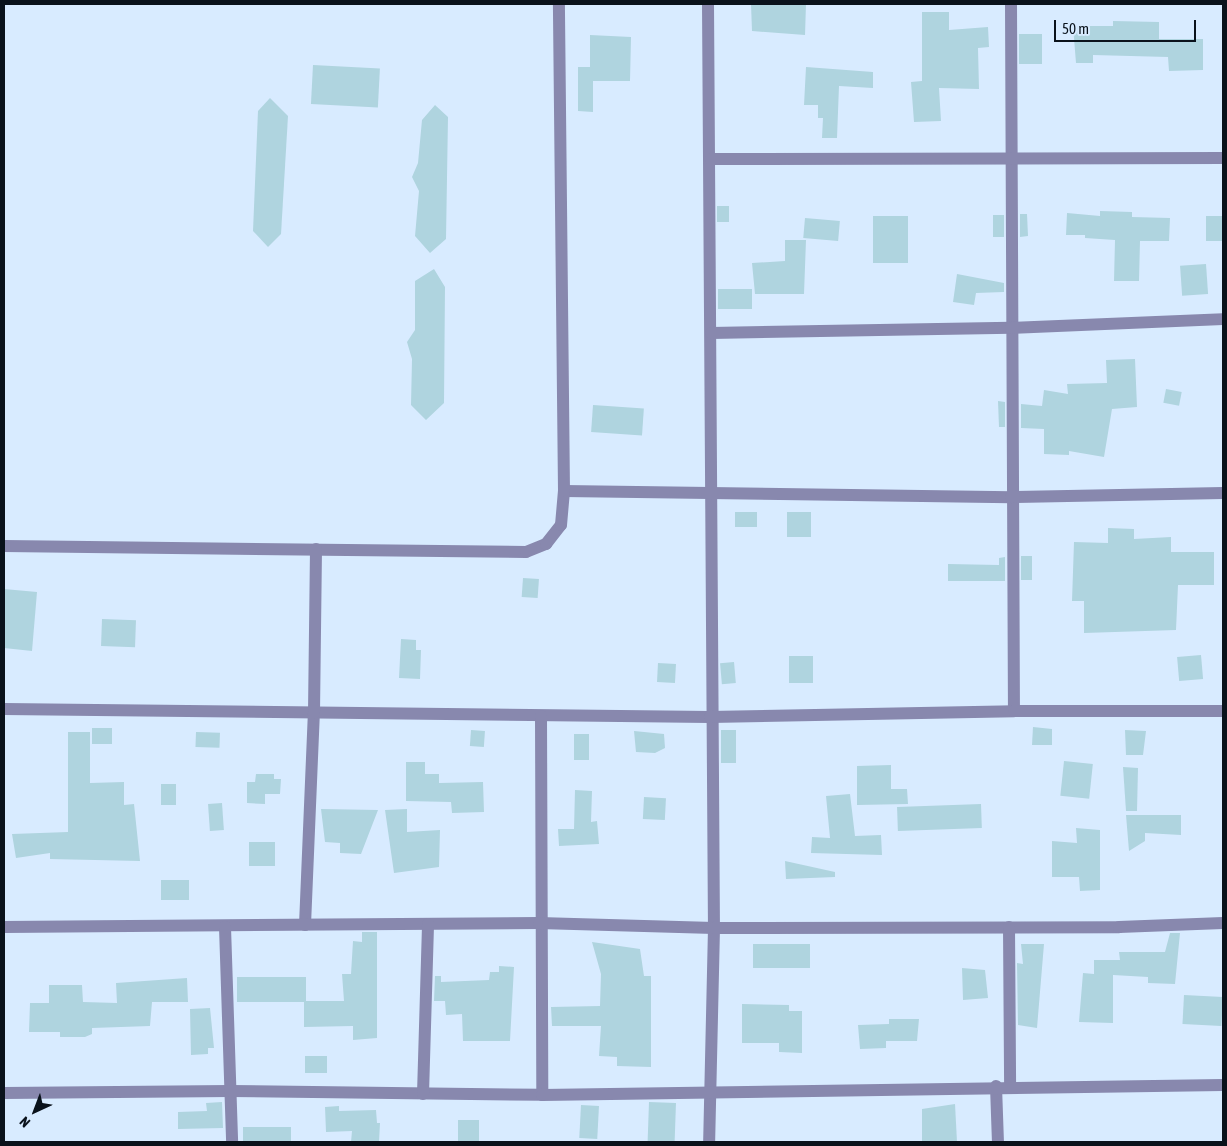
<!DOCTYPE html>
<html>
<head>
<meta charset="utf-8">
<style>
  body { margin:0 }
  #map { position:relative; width:1227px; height:1146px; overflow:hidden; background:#d8ebff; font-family:"Asap Condensed",sans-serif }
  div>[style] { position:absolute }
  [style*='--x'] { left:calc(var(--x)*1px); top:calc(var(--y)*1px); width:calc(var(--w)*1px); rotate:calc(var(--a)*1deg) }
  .building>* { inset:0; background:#afd4df; transform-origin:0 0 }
  .street>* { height:12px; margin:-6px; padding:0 6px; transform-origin:6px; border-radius:6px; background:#8888ae }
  span { translate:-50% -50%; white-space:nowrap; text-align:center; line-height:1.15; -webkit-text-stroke:4.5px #d8ebff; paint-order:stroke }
  .frame { position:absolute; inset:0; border:5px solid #0a121b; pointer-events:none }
  .north { position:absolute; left:10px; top:1086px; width:50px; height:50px; -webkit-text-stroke:4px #d8ebff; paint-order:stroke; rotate:223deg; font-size:14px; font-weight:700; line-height:20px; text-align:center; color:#0a121b }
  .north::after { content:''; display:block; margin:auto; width:18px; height:22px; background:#0a121b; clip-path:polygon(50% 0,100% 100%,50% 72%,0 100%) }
  .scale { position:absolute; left:1054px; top:20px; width:142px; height:22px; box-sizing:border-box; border:2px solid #0a121b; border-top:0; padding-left:6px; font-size:15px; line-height:18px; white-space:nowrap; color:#0a121b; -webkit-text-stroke:4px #d8ebff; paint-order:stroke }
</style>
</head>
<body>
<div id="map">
  <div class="building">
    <i style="clip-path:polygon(751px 4px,806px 4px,805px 35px,752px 31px)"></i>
    <i style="clip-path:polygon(922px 12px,949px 12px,949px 30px,988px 27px,989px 47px,978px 48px,979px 89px,939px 88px,941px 121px,914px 122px,911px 82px,922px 81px)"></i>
    <i style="clip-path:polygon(1113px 21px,1159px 22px,1159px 39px,1203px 39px,1203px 70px,1169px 71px,1168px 57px,1093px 55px,1093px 63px,1076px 63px,1073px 26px,1113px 26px)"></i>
    <i style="left:1019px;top:34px;width:23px;height:30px"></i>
    <i style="clip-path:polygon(590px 35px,631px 37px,630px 81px,593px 81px,593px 112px,578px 111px,578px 67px,590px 67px)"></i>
    <i style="left:313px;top:65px;width:67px;height:39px;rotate:3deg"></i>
    <i style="clip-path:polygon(806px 67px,873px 72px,873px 88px,839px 86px,837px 138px,822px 138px,823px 118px,818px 118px,818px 105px,804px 105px)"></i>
    <i style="clip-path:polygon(270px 98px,288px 116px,281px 234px,268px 247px,253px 231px,258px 111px)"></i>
    <i style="clip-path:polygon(435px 105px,448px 117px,446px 239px,430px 253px,415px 236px,419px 191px,412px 177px,418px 163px,422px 120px)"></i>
    <i style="left:717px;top:206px;width:12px;height:16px"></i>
    <i style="clip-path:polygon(1100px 211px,1132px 212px,1132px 217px,1170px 218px,1169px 241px,1140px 241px,1139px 281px,1114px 281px,1115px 240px,1085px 238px,1085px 235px,1066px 235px,1067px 213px,1100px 216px)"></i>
    <i style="clip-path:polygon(1020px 214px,1027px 214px,1028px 236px,1020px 237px)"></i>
    <i style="left:993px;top:215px;width:11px;height:22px"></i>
    <i style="left:873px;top:216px;width:35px;height:47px"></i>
    <i style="left:1206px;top:216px;width:17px;height:25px"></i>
    <i style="left:805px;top:218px;width:35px;height:20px;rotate:5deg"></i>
    <i style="clip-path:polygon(785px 240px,806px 240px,804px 294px,755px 294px,752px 263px,785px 261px)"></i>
    <i style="left:1206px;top:264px;width:30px;height:26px;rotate:86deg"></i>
    <i style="clip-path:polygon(434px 269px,445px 287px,444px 403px,426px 420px,411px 405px,412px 359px,407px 342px,415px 330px,415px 281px)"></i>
    <i style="clip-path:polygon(957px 274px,1004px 283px,1004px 292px,976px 293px,974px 305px,953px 302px)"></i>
    <i style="left:718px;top:289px;width:34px;height:20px"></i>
    <i style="clip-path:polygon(1135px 359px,1137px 407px,1112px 409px,1104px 457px,1069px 451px,1069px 455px,1044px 454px,1044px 429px,1021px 428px,1021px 404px,1042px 406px,1044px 390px,1068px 394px,1067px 384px,1107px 383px,1106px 360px)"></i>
    <i style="left:1166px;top:389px;width:16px;height:14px;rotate:11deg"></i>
    <i style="clip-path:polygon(998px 401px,1005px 402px,1005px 427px,999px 427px)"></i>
    <i style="left:593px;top:405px;width:51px;height:27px;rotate:4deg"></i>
    <i style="left:735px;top:512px;width:22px;height:15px"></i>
    <i style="left:787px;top:512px;width:24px;height:25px"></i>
    <i style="clip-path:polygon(1108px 528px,1134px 529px,1134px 539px,1171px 537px,1171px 552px,1214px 552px,1214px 585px,1178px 585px,1176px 630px,1084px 633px,1084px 601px,1072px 601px,1074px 542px,1108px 543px)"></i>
    <i style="left:1021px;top:556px;width:11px;height:24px"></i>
    <i style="clip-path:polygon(1005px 557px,1005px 581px,948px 581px,948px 564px,999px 565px,999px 558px)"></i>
    <i style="left:523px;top:578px;width:16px;height:19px;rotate:4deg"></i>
    <i style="clip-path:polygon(4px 589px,37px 592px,32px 651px,4px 648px)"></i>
    <i style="left:102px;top:619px;width:34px;height:27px;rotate:2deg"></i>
    <i style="clip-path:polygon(401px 639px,416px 640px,416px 650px,421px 650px,420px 679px,399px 678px)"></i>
    <i style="left:1201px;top:655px;width:24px;height:24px;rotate:85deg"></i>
    <i style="left:789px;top:656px;width:24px;height:27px"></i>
    <i style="left:734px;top:662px;width:21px;height:14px;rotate:85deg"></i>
    <i style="left:658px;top:663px;width:18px;height:19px;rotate:3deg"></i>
    <i style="clip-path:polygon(1033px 727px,1052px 729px,1052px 745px,1032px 745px)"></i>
    <i style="left:92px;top:728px;width:20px;height:16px"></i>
    <i style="left:471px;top:730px;width:14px;height:16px;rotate:4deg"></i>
    <i style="left:721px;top:730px;width:15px;height:33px"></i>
    <i style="clip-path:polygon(1125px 730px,1146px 731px,1143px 755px,1126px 755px)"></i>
    <i style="clip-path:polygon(634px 731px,664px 734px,665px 748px,655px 753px,636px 752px)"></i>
    <i style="clip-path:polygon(68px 732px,90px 732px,90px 783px,124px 782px,124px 805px,134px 804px,140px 861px,50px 859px,50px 853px,16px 858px,12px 834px,68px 832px)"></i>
    <i style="left:196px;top:732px;width:24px;height:15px;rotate:2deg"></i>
    <i style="left:574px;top:734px;width:15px;height:26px"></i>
    <i style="left:1064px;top:761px;width:29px;height:35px;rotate:6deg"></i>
    <i style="clip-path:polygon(406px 762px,425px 762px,425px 774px,439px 774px,439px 783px,483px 782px,484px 812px,452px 813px,451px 802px,406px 801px)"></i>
    <i style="clip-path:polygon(891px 765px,891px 789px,907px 789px,908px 804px,857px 805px,857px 766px)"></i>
    <i style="clip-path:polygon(1123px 767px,1138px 768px,1137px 811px,1126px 811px)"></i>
    <i style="clip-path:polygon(256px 774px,274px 774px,274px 779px,281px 779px,280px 794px,265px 794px,265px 804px,247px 803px,247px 782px,255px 782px)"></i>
    <i style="left:161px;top:784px;width:15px;height:21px"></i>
    <i style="clip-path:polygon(575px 790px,592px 791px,591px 822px,597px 821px,599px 844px,559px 846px,558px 829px,574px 829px)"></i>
    <i style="clip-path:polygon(850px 794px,855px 836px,881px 835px,882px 855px,811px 853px,812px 837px,830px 838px,826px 796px)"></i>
    <i style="left:644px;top:797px;width:22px;height:22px;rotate:3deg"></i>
    <i style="left:222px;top:803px;width:27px;height:14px;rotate:86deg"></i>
    <i style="left:981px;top:804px;width:24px;height:84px;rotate:88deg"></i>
    <i style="clip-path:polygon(321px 809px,378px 810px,361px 854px,340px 853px,340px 843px,325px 842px)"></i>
    <i style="clip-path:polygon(407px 809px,407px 832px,440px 830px,439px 867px,394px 873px,385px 810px)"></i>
    <i style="clip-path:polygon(1126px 815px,1181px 815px,1181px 835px,1145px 833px,1145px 841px,1129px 851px)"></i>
    <i style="clip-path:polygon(1076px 828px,1100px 830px,1100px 890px,1080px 891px,1079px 877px,1052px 877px,1052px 841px,1077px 843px)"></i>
    <i style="left:249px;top:842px;width:26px;height:24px"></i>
    <i style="clip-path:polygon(785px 861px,835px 872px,835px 877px,786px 879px)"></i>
    <i style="left:161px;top:880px;width:28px;height:20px"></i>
    <i style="clip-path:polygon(362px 932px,377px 932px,377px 1038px,353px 1040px,353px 1026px,304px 1027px,304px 1002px,237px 1002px,237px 977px,306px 977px,306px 1001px,344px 1001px,342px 974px,351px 974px,353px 941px,362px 942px)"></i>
    <i style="clip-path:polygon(1170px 933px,1180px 933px,1175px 984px,1148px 983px,1148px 977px,1113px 975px,1113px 1023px,1079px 1022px,1083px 973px,1094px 974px,1094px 960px,1120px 960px,1119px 952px,1165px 952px)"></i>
    <i style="clip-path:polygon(592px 942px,640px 949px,644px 976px,651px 976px,651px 1067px,617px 1066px,617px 1057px,599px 1056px,601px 1026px,552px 1026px,551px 1007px,600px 1006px,601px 974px)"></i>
    <i style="left:753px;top:944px;width:57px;height:24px"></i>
    <i style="clip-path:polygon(1021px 944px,1044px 944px,1037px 1028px,1018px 1025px,1017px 963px,1023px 964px)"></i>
    <i style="clip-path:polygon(499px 966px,514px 967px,510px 1041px,463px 1041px,462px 1014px,446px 1015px,445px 1001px,434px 1001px,435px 976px,441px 976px,441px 982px,489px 980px,490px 972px,499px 972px)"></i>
    <i style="clip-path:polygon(962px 968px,985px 970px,988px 998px,963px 1000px)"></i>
    <i style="clip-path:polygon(187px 978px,188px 1002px,152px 1002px,150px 1026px,92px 1028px,92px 1034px,85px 1037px,60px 1037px,60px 1032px,29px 1032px,30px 1003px,49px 1003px,49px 985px,82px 985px,83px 1002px,117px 1003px,116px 983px)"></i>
    <i style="left:1184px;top:995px;width:39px;height:29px;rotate:3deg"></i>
    <i style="clip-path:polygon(742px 1004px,789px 1005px,789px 1011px,802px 1011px,802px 1053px,779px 1052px,779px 1043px,742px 1043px)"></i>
    <i style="clip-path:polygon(210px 1008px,214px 1048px,208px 1048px,208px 1054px,191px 1055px,190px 1009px)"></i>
    <i style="clip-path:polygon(889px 1019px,919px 1019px,917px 1041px,886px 1041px,886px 1048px,860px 1049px,858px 1025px,889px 1024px)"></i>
    <i style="left:305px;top:1056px;width:22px;height:17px"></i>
    <i style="clip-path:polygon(222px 1102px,223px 1128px,178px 1129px,178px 1112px,207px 1111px,206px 1103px)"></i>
    <i style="left:649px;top:1102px;width:27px;height:40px;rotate:2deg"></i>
    <i style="clip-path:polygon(955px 1104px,957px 1142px,922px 1142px,922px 1109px)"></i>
    <i style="left:581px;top:1105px;width:18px;height:33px;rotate:3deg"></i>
    <i style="clip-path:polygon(339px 1106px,339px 1111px,376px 1110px,377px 1123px,380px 1123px,379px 1142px,351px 1142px,352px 1131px,326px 1132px,325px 1107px)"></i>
    <i style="left:458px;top:1120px;width:21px;height:22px"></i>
    <i style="left:243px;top:1127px;width:48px;height:15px"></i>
  </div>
  <div class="street">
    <i style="--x:708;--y:4;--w:924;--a:89.63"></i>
    <i style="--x:714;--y:928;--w:214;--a:91.3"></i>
    <i style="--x:1011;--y:4;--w:707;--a:89.76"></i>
    <i style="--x:711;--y:159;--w:512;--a:-0.11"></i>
    <i style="--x:711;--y:333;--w:300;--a:-1"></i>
    <i style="--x:1011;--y:328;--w:212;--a:-2.4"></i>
    <i style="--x:564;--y:491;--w:447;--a:0.8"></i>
    <i style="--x:1011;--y:497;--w:212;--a:-1.1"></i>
    <i style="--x:4;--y:546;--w:522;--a:0.66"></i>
    <i style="--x:526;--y:552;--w:22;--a:-22"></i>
    <i style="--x:546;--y:544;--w:24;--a:-52"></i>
    <i style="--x:561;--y:525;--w:34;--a:-85"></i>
    <i style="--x:564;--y:491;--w:487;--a:-90.6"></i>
    <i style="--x:4;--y:709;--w:706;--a:0.65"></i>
    <i style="--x:710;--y:717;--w:304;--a:-1.1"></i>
    <i style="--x:1014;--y:711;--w:209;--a:0"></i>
    <i style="--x:541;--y:716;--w:379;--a:89.8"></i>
    <i style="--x:305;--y:925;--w:212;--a:-87.6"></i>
    <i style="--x:314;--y:713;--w:164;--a:-89.3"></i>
    <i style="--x:4;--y:927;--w:535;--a:-0.43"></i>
    <i style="--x:539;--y:923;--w:175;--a:1.6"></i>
    <i style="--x:714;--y:928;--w:405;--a:-0.1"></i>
    <i style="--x:1119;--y:927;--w:104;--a:-2.2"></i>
    <i style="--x:225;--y:927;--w:215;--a:88.1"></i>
    <i style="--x:1009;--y:927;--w:159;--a:89.6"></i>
    <i style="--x:996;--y:1086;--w:56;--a:88"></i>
    <i style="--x:4;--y:1093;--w:226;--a:-0.5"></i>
    <i style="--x:230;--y:1091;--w:312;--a:0.7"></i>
    <i style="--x:542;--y:1095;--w:681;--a:-0.84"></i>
    <i style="--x:423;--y:1094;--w:170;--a:-88.3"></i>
  </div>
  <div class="frame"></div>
  <div class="north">N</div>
  <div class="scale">50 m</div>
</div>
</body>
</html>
